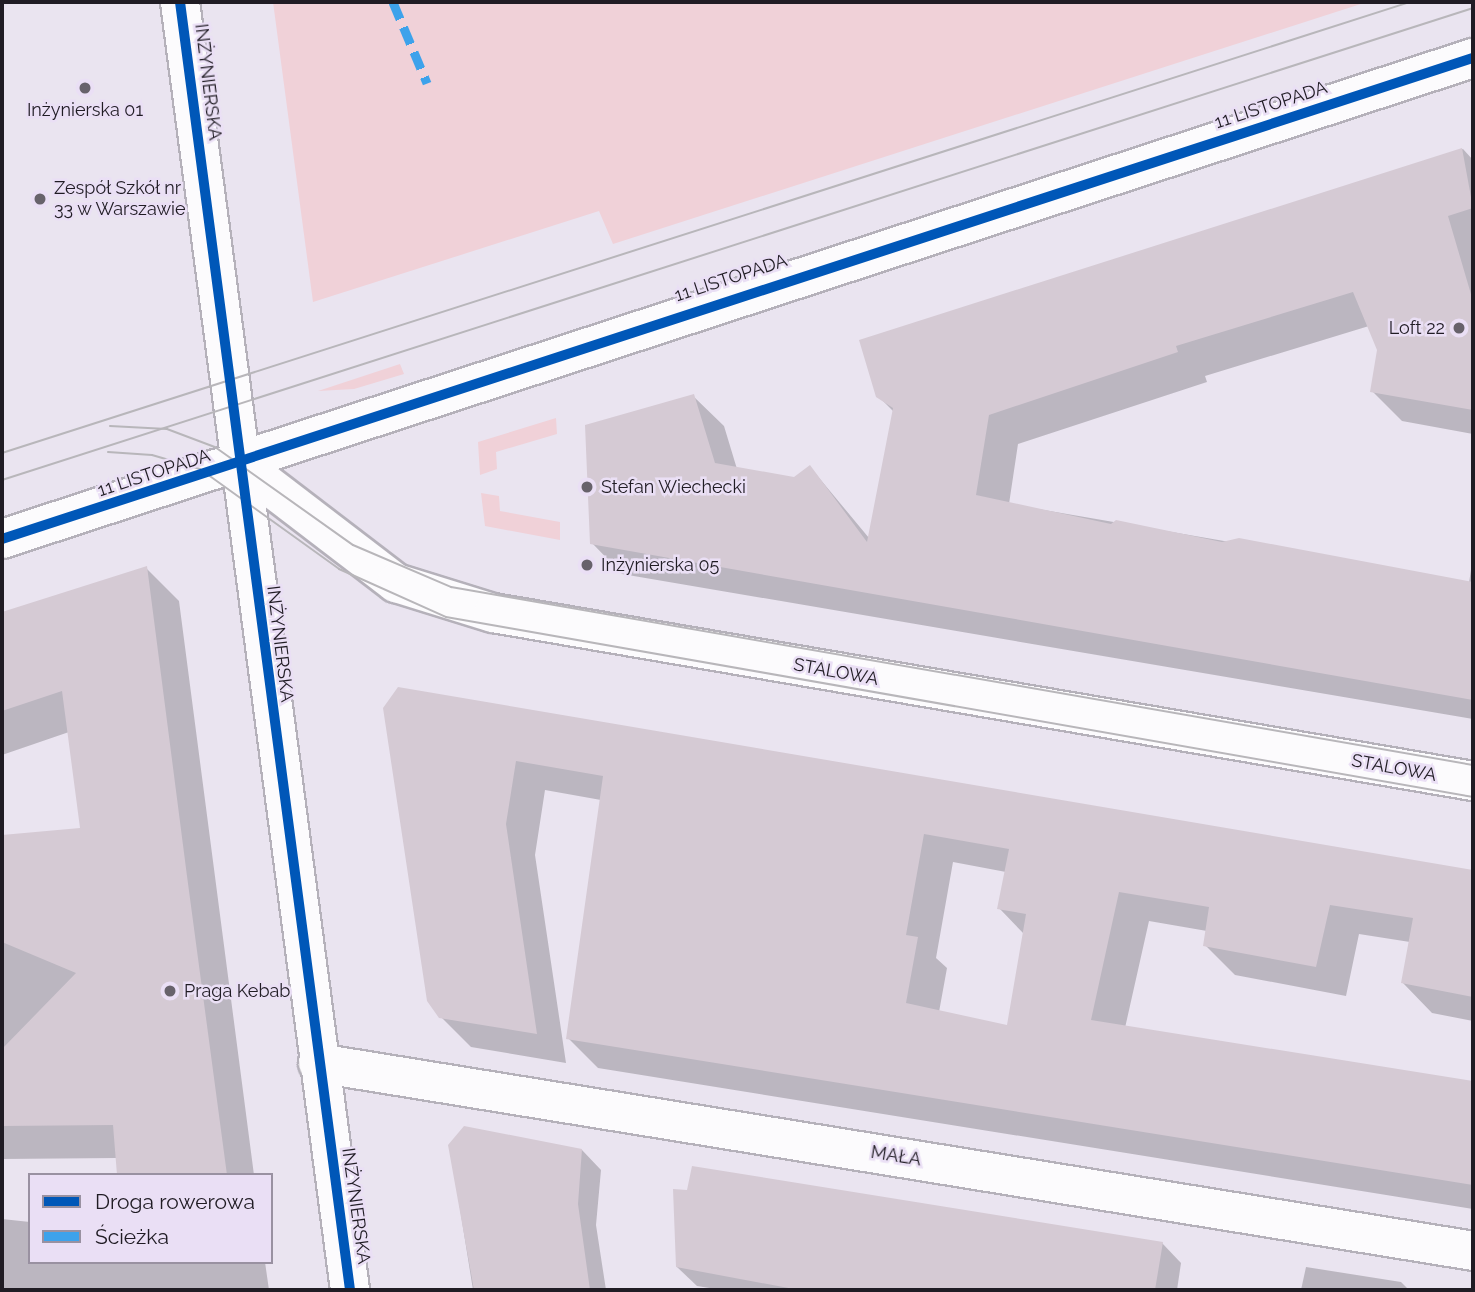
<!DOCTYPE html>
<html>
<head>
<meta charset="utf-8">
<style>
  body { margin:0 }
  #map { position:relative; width:1475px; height:1292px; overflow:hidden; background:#eae4f0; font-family:Raleway,sans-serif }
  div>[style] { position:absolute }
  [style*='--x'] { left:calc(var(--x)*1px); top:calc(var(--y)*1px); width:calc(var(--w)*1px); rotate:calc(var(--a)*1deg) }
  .green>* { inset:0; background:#f0d1d8 }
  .shadow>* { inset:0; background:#0003 }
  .building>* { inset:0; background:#d5cad4 }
  .roads { filter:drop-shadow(2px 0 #b5b1ba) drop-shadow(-2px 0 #b5b1ba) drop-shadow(0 2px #b5b1ba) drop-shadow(0 -2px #b5b1ba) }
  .street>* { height:38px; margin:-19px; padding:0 19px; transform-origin:19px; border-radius:19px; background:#fcfbfd }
  .secondary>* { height:38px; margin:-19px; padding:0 19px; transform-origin:19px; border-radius:19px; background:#fcfbfd }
  .tram>* { height:2px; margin:-1px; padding:0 1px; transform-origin:1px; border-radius:1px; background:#b8b6ba }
  .quiet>* { height:9px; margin-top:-4.5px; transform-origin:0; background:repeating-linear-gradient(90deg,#3da2eb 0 18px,transparent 0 27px) }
  .cycleway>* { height:10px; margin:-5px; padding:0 5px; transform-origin:5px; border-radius:5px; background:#0057b8 }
  .dots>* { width:19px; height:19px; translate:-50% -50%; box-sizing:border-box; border:4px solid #eadff5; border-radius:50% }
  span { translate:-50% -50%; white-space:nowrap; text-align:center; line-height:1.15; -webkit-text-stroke:5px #eadff5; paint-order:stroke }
  .street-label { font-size:18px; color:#201c24 }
  .poi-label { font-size:18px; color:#201c24 }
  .left { translate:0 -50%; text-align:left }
  .right { translate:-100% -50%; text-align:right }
  .frame { position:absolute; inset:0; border:4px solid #201c24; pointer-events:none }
  .legend { position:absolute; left:28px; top:1173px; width:245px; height:91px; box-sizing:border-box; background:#eadff5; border:2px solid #9991a1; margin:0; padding:9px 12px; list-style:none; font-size:21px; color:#201c24 }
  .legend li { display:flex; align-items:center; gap:14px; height:35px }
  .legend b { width:35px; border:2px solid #9991a1 }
</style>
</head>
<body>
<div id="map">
  <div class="green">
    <i style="clip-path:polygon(273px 2px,1367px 2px,613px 244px,599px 211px,313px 302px)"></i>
    <i style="clip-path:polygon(400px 364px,404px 374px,354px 389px,318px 391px)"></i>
    <i style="clip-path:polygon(556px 418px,557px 434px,496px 452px,497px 469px,480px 475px,478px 442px)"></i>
    <i style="clip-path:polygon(481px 493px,499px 496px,500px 511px,560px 522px,560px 540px,485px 526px)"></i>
  </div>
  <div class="shadow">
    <i style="clip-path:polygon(1463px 149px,1473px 160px,1473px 434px,1402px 421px,1372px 391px,1379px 350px,1369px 326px,1205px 376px,1207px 382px,1018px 444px,1009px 504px,1469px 583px,1473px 556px,1473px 719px,622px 574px,592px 543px,693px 396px,724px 426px,737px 469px,795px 479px,810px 467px,869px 538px,894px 412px,878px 396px,861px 341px)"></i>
    <i style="clip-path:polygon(146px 568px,179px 601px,254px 1175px,118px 1175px,117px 1158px,2px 1159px,2px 837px,82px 829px,69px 732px,2px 755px,2px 613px)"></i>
    <i style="clip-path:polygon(evenodd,399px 689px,1473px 871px,1473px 1021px,1432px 1013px,1403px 983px,1410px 942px,1359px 934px,1346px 996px,1235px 975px,1205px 945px,1207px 931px,1149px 921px,1125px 1028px,1473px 1083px,1473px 1209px,598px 1068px,568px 1038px,601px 800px,545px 790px,535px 855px,566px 1063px,471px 1047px,441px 1017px,399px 689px,953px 862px,1006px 872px,999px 908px,1024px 934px,1009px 1027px,939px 1012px,947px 968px,936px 958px,953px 862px)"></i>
    <i style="clip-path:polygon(450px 1146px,582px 1150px,601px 1170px,596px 1225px,606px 1290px,473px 1290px)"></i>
    <i style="clip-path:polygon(2px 1219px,30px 1222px,30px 1262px,265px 1262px,269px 1290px,2px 1290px)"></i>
    <i style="clip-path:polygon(1162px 1243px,1181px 1263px,1177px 1290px,722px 1290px,697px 1286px,677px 1267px)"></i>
    <i style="clip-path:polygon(1306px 1267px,1401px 1282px,1409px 1290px,1301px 1290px)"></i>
  </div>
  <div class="building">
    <i style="clip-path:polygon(1462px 148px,1473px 208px,1448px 216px,1473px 301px,1473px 410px,1370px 392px,1377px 350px,1353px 292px,1176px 346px,1178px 352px,989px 415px,976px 495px,1111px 524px,1116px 520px,1222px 542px,1239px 538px,1473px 582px,1473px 700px,590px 544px,585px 425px,694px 394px,715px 463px,794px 477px,810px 465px,867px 542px,893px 408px,876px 397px,859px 340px)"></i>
    <i style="clip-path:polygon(147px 566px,187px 876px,227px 1175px,117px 1175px,113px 1125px,2px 1126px,2px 1049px,76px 973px,2px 942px,2px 835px,80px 828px,62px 691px,2px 711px,2px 612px)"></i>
    <i style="clip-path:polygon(evenodd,398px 687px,1473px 870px,1473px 997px,1401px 983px,1413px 918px,1330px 905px,1316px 967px,1203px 946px,1209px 907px,1119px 892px,1091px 1020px,1473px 1081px,1473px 1185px,566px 1039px,603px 776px,516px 761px,506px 824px,537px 1034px,439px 1018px,427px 1001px,383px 708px,398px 687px,924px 834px,1009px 849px,997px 909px,1026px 914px,1007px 1025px,906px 1003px,918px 937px,906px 935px,924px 834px)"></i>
    <i style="clip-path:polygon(464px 1126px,582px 1149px,578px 1204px,590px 1290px,474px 1290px,448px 1145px)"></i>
    <i style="clip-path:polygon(692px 1166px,1163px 1242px,1155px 1290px,799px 1290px,676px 1267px,673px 1189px,687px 1190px)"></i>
  </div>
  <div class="roads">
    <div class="street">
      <i style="--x:180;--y:2;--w:1299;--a:82.48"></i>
      <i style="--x:239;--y:463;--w:198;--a:37.4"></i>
      <i style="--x:396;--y:583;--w:102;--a:17.2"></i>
      <i style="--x:493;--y:613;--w:994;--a:9.73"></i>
      <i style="--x:318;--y:1063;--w:1170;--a:9.24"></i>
    </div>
    <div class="secondary">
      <i style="--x:2;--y:539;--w:1548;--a:-18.11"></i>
    </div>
  </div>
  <div class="tram">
    <i style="--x:110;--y:426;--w:57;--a:3"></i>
    <i style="--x:167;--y:429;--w:51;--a:20.6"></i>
    <i style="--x:215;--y:447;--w:169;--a:35.4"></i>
    <i style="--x:353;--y:545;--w:107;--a:23.2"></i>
    <i style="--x:451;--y:587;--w:1037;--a:9.88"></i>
    <i style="--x:108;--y:452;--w:44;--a:3.9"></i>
    <i style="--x:152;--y:455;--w:50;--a:16.3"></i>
    <i style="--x:200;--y:469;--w:171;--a:35.7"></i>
    <i style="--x:339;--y:569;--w:117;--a:24.2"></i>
    <i style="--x:446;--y:617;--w:1043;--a:9.94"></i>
    <i style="--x:2;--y:453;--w:1478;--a:-17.76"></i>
    <i style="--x:2;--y:480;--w:1545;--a:-17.79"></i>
  </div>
  <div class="quiet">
    <i style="--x:393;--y:2;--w:88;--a:67.2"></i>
  </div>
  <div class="cycleway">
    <i style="--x:180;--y:2;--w:1299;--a:82.48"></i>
    <i style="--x:2;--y:539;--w:1548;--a:-18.11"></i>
  </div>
  <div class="dots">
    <i style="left:85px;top:88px;background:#67626b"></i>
    <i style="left:40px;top:199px;background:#67626b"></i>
    <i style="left:1459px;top:328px;background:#67626b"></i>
    <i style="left:587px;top:487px;background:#67626b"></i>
    <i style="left:587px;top:565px;background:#67626b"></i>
    <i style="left:170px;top:991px;background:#67626b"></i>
  </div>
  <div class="street-label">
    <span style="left:208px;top:82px;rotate:83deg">INŻYNIERSKA</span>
    <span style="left:1271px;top:105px;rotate:-18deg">11 LISTOPADA</span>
    <span style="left:731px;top:278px;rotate:-18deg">11 LISTOPADA</span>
    <span style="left:154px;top:473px;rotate:-18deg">11 LISTOPADA</span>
    <span style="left:280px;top:644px;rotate:83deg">INŻYNIERSKA</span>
    <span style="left:836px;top:672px;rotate:10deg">STALOWA</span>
    <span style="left:1394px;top:768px;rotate:10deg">STALOWA</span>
    <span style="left:896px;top:1156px;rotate:9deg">MAŁA</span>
    <span style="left:356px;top:1206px;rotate:82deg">INŻYNIERSKA</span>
  </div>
  <div class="poi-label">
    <span style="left:85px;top:110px">Inżynierska 01</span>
    <span class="left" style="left:54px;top:199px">Zespół Szkół nr<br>33 w Warszawie</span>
    <span class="right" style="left:1445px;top:328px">Loft 22</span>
    <span class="left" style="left:601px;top:487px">Stefan Wiechecki</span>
    <span class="left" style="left:601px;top:565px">Inżynierska 05</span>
    <span class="left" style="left:184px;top:991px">Praga Kebab</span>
  </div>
  <div class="frame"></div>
  <ul class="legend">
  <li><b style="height:9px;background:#0057b8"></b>Droga rowerowa</li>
  <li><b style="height:9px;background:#3da2eb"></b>Ścieżka</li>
  </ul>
</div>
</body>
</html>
